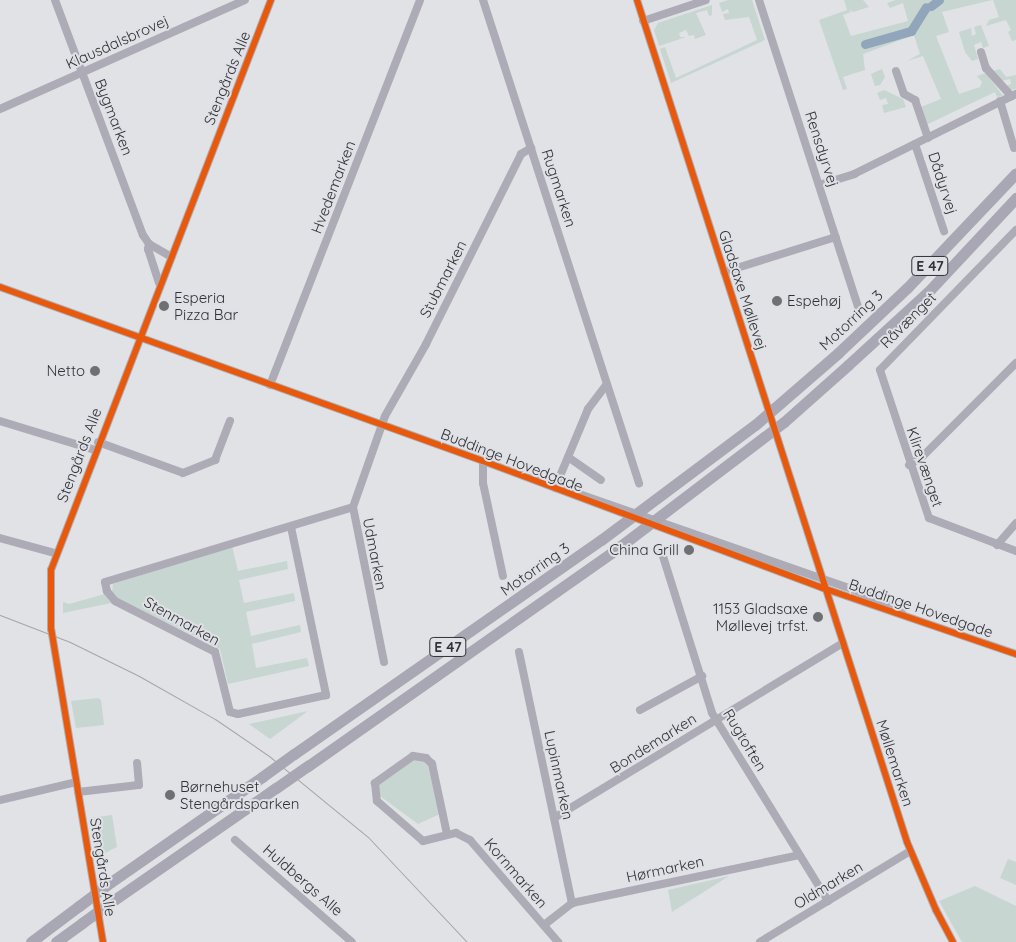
<!DOCTYPE html>
<html>
<head>
<meta charset="utf-8">
<style>
  body { margin:0 }
  #map { position:relative; width:1016px; height:942px; overflow:hidden; background:#e0e2e5; font-family:Quicksand,sans-serif }
  div>[style] { position:absolute }
  [style*='--x'] { left:calc(var(--x)*1px); top:calc(var(--y)*1px); width:calc(var(--w)*1px); rotate:calc(var(--a)*1deg) }
  .green>* { inset:0; background:#c7d6d1 }
  .canal>* { height:9px; margin:-4.5px; padding:0 4.5px; transform-origin:4.5px; border-radius:4.5px; background:#91a6ba }
  .minor>* { height:8px; margin:-4px; padding:0 4px; transform-origin:4px; border-radius:4px; background:#adabb6 }
  .highway>* { height:11px; margin:-5.5px; padding:0 5.5px; transform-origin:5.5px; border-radius:5.5px; background:#a9a7b3 }
  .tram>* { height:1px; margin:-0.5px; padding:0 0.5px; transform-origin:0.5px; border-radius:0.5px; background:#a4a6aa }
  .highway-bridge>* { height:11px; margin:-5.5px; padding:0 5.5px; transform-origin:5.5px; border-radius:5.5px; background:#a9a7b3 }
  .cycleway>* { height:6px; margin:-3px; padding:0 3px; transform-origin:3px; border-radius:3px; background:#e8590c }
  .dots>* { width:14px; height:14px; translate:-50% -50%; box-sizing:border-box; border:2px solid #dfe1e6; border-radius:50% }
  span { translate:-50% -50%; white-space:nowrap; text-align:center; line-height:1.15; -webkit-text-stroke:4px #dfe1e6; paint-order:stroke }
  .shield-label span { padding:1px 4px; background:#dfe1e6; border:1px solid; border-radius:4px; -webkit-text-stroke-width:0 }
  .shield-label { font-size:14px; color:#313234; font-weight:700 }
  .street-label { font-size:15px; color:#313234 }
  .poi-label { font-size:15px; color:#313234 }
  .left { translate:0 -50%; text-align:left }
  .right { translate:-100% -50%; text-align:right }
</style>
</head>
<body>
<div id="map">
  <div class="green">
    <i style="clip-path:polygon(728px 0,752px 0,765px 40px,671px 83px,660px 49px,665px 47px,676px 78px,757px 40px,749px 17px,725px 20px,723px 14px,729px 13px,728px 9px,722px 12px,719px 3px)"></i>
    <i style="clip-path:polygon(844px 0,863px 0,869px 7px,853px 12px,850px 9px,851px 12px,843px 15px,851px 36px,908px 21px,903px 3px,890px 8px,887px 3px,896px 0,992px 0,942px 12px,949px 32px,936px 36px,959px 94px,980px 87px,982px 82px,977px 76px,986px 73px,1003px 96px,997px 97px,995px 92px,926px 125px,921px 107px,941px 99px,923px 56px,907px 61px,920px 54px,914px 35px,863px 54px,865px 70px,843px 77px,847px 89px,843px 90px,819px 20px,847px 10px)"></i>
    <i style="clip-path:polygon(993px 0,1016px 0,1016px 40px,1012px 41px,1008px 32px,1011px 30px,1006px 20px,986px 26px,989px 20px,999px 17px)"></i>
    <i style="clip-path:polygon(712px 5px,712px 15px,709px 16px,707px 10px,696px 13px,706px 35px,695px 39px,694px 35px,689px 36px,686px 30px,679px 33px,680px 37px,686px 37px,659px 46px,654px 30px,658px 23px)"></i>
    <i style="clip-path:polygon(981px 25px,989px 46px,983px 48px,981px 42px,974px 45px,978px 59px,972px 61px,965px 52px,959px 32px,971px 28px,972px 36px,976px 34px,974px 27px)"></i>
    <i style="clip-path:polygon(882px 69px,885px 77px,880px 85px,875px 86px,871px 74px)"></i>
    <i style="clip-path:polygon(1000px 69px,1006px 77px,1016px 75px,1016px 89px,1009px 90px,1006px 86px,1011px 84px,1010px 79px,1002px 81px,994px 71px)"></i>
    <i style="clip-path:polygon(884px 90px,903px 99px,906px 107px,884px 113px,882px 105px,888px 104px,886px 98px,880px 100px,877px 93px)"></i>
    <i style="clip-path:polygon(232px 546px,238px 571px,287px 561px,288px 569px,239px 580px,244px 603px,294px 593px,295px 601px,246px 612px,251px 636px,300px 625px,301px 632px,252px 644px,256px 668px,307px 658px,309px 666px,228px 684px,220px 649px,117px 598px,112px 593px,113px 584px)"></i>
    <i style="clip-path:polygon(105px 594px,111px 603px,63px 613px,63px 602px,69px 604px)"></i>
    <i style="clip-path:polygon(98px 698px,101px 700px,104px 725px,76px 728px,71px 701px)"></i>
    <i style="clip-path:polygon(308px 711px,270px 739px,249px 724px)"></i>
    <i style="clip-path:polygon(419px 758px,427px 762px,440px 814px,418px 824px,380px 796px,378px 784px,403px 764px)"></i>
    <i style="clip-path:polygon(112px 815px,117px 847px,97px 857px,91px 818px)"></i>
    <i style="clip-path:polygon(1008px 859px,1016px 862px,1016px 885px,1000px 878px)"></i>
    <i style="clip-path:polygon(729px 876px,672px 912px,668px 890px)"></i>
    <i style="clip-path:polygon(975px 886px,1016px 906px,1016px 942px,962px 942px,939px 901px)"></i>
  </div>
  <div class="canal">
    <i style="--x:931;--y:6;--w:10;--a:-37"></i>
    <i style="--x:865;--y:44;--w:48;--a:-15.8"></i>
    <i style="--x:911;--y:31;--w:28;--a:-58"></i>
  </div>
  <div class="minor">
    <i style="--x:55;--y:0;--w:251;--a:69.5"></i>
    <i style="--x:143;--y:235;--w:11;--a:56"></i>
    <i style="--x:149;--y:244;--w:24;--a:30"></i>
    <i style="--x:483;--y:0;--w:508;--a:72.1"></i>
    <i style="--x:637;--y:0;--w:884;--a:72.22"></i>
    <i style="--x:907;--y:842;--w:74;--a:66.9"></i>
    <i style="--x:936;--y:910;--w:36;--a:62"></i>
    <i style="--x:759;--y:0;--w:322;--a:72.1"></i>
    <i style="--x:643;--y:21;--w:66;--a:-18.4"></i>
    <i style="--x:981;--y:52;--w:17;--a:73"></i>
    <i style="--x:986;--y:68;--w:38;--a:48"></i>
    <i style="--x:896;--y:71;--w:24;--a:71"></i>
    <i style="--x:904;--y:94;--w:13;--a:29"></i>
    <i style="--x:915;--y:100;--w:40;--a:71.1"></i>
    <i style="--x:1000;--y:101;--w:49;--a:73.4"></i>
    <i style="--x:0;--y:109;--w:268;--a:-24"></i>
    <i style="--x:915;--y:144;--w:92;--a:71.6"></i>
    <i style="--x:819;--y:185;--w:37;--a:-17"></i>
    <i style="--x:854;--y:174;--w:181;--a:-26.3"></i>
    <i style="--x:1016;--y:230;--w:195;--a:134.2"></i>
    <i style="--x:880;--y:370;--w:156;--a:71.7"></i>
    <i style="--x:929;--y:518;--w:93;--a:20.8"></i>
    <i style="--x:149;--y:244;--w:5;--a:101"></i>
    <i style="--x:148;--y:249;--w:36;--a:72"></i>
    <i style="--x:724;--y:272;--w:117;--a:-17.4"></i>
    <i style="--x:0;--y:287;--w:513;--a:19.81"></i>
    <i style="--x:483;--y:461;--w:363;--a:20.5"></i>
    <i style="--x:823;--y:588;--w:204;--a:18.9"></i>
    <i style="--x:270;--y:385;--w:413;--a:-68.7"></i>
    <i style="--x:0;--y:421;--w:99;--a:17"></i>
    <i style="--x:98;--y:442;--w:90;--a:20"></i>
    <i style="--x:183;--y:473;--w:35;--a:-22"></i>
    <i style="--x:215;--y:460;--w:42;--a:-69"></i>
    <i style="--x:568;--y:457;--w:40;--a:34.9"></i>
    <i style="--x:483;--y:461;--w:22;--a:90"></i>
    <i style="--x:483;--y:483;--w:95;--a:77.9"></i>
    <i style="--x:909;--y:465;--w:17;--a:-33"></i>
    <i style="--x:923;--y:456;--w:132;--a:-45"></i>
    <i style="--x:539;--y:480;--w:335;--a:19.2"></i>
    <i style="--x:855;--y:590;--w:51;--a:23.1"></i>
    <i style="--x:555;--y:488;--w:86;--a:-67.3"></i>
    <i style="--x:588;--y:409;--w:30;--a:-53"></i>
    <i style="--x:291;--y:527;--w:172;--a:78.2"></i>
    <i style="--x:326;--y:695;--w:90;--a:167.8"></i>
    <i style="--x:238;--y:714;--w:8;--a:-166"></i>
    <i style="--x:230;--y:712;--w:62;--a:-104"></i>
    <i style="--x:215;--y:652;--w:112;--a:-153"></i>
    <i style="--x:115;--y:601;--w:13;--a:-129"></i>
    <i style="--x:107;--y:591;--w:9;--a:-103"></i>
    <i style="--x:105;--y:582;--w:259;--a:-16.8"></i>
    <i style="--x:0;--y:538;--w:57;--a:15.3"></i>
    <i style="--x:997;--y:545;--w:29;--a:-49"></i>
    <i style="--x:661;--y:550;--w:171;--a:72.6"></i>
    <i style="--x:712;--y:713;--w:221;--a:58.3"></i>
    <i style="--x:519;--y:652;--w:257;--a:78.1"></i>
    <i style="--x:384;--y:662;--w:158;--a:-101.3"></i>
    <i style="--x:353;--y:507;--w:96;--a:-70.6"></i>
    <i style="--x:385;--y:416;--w:83;--a:-60.3"></i>
    <i style="--x:426;--y:344;--w:212;--a:-63.4"></i>
    <i style="--x:521;--y:154;--w:12;--a:-31"></i>
    <i style="--x:640;--y:710;--w:71;--a:-28.7"></i>
    <i style="--x:78;--y:792;--w:61;--a:-6.5"></i>
    <i style="--x:139;--y:785;--w:22;--a:-95"></i>
    <i style="--x:0;--y:800;--w:78;--a:-13.3"></i>
    <i style="--x:554;--y:818;--w:338;--a:-31.2"></i>
    <i style="--x:447;--y:834;--w:72;--a:-102.1"></i>
    <i style="--x:432;--y:764;--w:8;--a:-135"></i>
    <i style="--x:426;--y:758;--w:13;--a:-171"></i>
    <i style="--x:413;--y:756;--w:47;--a:144.6"></i>
    <i style="--x:375;--y:783;--w:18;--a:84"></i>
    <i style="--x:377;--y:801;--w:61;--a:41"></i>
    <i style="--x:423;--y:841;--w:34;--a:-14"></i>
    <i style="--x:456;--y:833;--w:16;--a:27"></i>
    <i style="--x:470;--y:840;--w:135;--a:49.2"></i>
    <i style="--x:235;--y:840;--w:155;--a:41.1"></i>
    <i style="--x:544;--y:925;--w:36;--a:-38"></i>
    <i style="--x:572;--y:903;--w:232;--a:-11.9"></i>
    <i style="--x:103;--y:942;--w:317;--a:-99.4"></i>
    <i style="--x:51;--y:629;--w:59;--a:-90"></i>
    <i style="--x:51;--y:570;--w:611;--a:-68.9"></i>
    <i style="--x:760;--y:942;--w:175;--a:-31.2"></i>
  </div>
  <div class="highway">
    <i style="--x:838;--y:353;--w:95;--a:-43.3"></i>
    <i style="--x:907;--y:288;--w:158;--a:-46.5"></i>
    <i style="--x:848;--y:365;--w:108;--a:-42.4"></i>
    <i style="--x:928;--y:292;--w:129;--a:-46.9"></i>
    <i style="--x:294;--y:754;--w:374;--a:-34.9"></i>
    <i style="--x:308;--y:766;--w:374;--a:-35.1"></i>
    <i style="--x:111;--y:882;--w:184;--a:-34.8"></i>
    <i style="--x:114;--y:900;--w:197;--a:-34.7"></i>
    <i style="--x:31;--y:942;--w:60;--a:-36.9"></i>
    <i style="--x:56;--y:942;--w:32;--a:-36"></i>
  </div>
  <div class="tram">
    <i style="--x:0;--y:615;--w:75;--a:21.1"></i>
    <i style="--x:70;--y:642;--w:77;--a:26.2"></i>
    <i style="--x:139;--y:676;--w:87;--a:29.5"></i>
    <i style="--x:215;--y:719;--w:65;--a:34.4"></i>
    <i style="--x:269;--y:756;--w:128;--a:39.3"></i>
    <i style="--x:368;--y:837;--w:144;--a:46.7"></i>
  </div>
  <div class="highway-bridge">
    <i style="--x:601;--y:540;--w:192;--a:-36.8"></i>
    <i style="--x:755;--y:425;--w:110;--a:-40.9"></i>
    <i style="--x:614;--y:551;--w:213;--a:-37.2"></i>
    <i style="--x:784;--y:422;--w:86;--a:-41.7"></i>
    <i style="--x:262;--y:777;--w:39;--a:-36"></i>
    <i style="--x:276;--y:788;--w:39;--a:-35"></i>
    <i style="--x:79;--y:906;--w:40;--a:-37"></i>
    <i style="--x:82;--y:923;--w:39;--a:-36"></i>
  </div>
  <div class="cycleway">
    <i style="--x:637;--y:0;--w:884;--a:72.22"></i>
    <i style="--x:907;--y:842;--w:74;--a:66.9"></i>
    <i style="--x:936;--y:910;--w:36;--a:62"></i>
    <i style="--x:0;--y:287;--w:513;--a:19.81"></i>
    <i style="--x:483;--y:461;--w:363;--a:20.5"></i>
    <i style="--x:823;--y:588;--w:204;--a:18.9"></i>
    <i style="--x:103;--y:942;--w:317;--a:-99.4"></i>
    <i style="--x:51;--y:629;--w:59;--a:-90"></i>
    <i style="--x:51;--y:570;--w:611;--a:-68.9"></i>
  </div>
  <div class="dots">
    <i style="left:777px;top:301px;background:#6e7072"></i>
    <i style="left:164px;top:306px;background:#6e7072"></i>
    <i style="left:95px;top:371px;background:#6e7072"></i>
    <i style="left:689px;top:550px;background:#6e7072"></i>
    <i style="left:818px;top:617px;background:#6e7072"></i>
    <i style="left:170px;top:795px;background:#6e7072"></i>
  </div>
  <div class="shield-label">
    <span style="left:930px;top:266px">E 47</span>
    <span style="left:448px;top:647px">E 47</span>
  </div>
  <div class="street-label">
    <span style="left:117px;top:42px;rotate:-24deg">Klausdalsbrovej</span>
    <span style="left:227px;top:78px;rotate:-68deg">Stengårds Alle</span>
    <span style="left:114px;top:117px;rotate:69deg">Bygmarken</span>
    <span style="left:822px;top:149px;rotate:72deg">Rensdyrvej</span>
    <span style="left:943px;top:183px;rotate:72deg">Dådyrvej</span>
    <span style="left:333px;top:187px;rotate:-69deg">Hvedemarken</span>
    <span style="left:559px;top:188px;rotate:72deg">Rugmarken</span>
    <span style="left:443px;top:279px;rotate:-63deg">Stubmarken</span>
    <span style="left:743px;top:290px;rotate:72deg">Gladsaxe Møllevej</span>
    <span style="left:851px;top:320px;rotate:-43deg">Motorring 3</span>
    <span style="left:908px;top:320px;rotate:-45deg">Råvænget</span>
    <span style="left:79px;top:455px;rotate:-69deg">Stengårds Alle</span>
    <span style="left:512px;top:460px;rotate:21deg">Buddinge Hovedgade</span>
    <span style="left:925px;top:467px;rotate:71deg">Klirevænget</span>
    <span style="left:375px;top:554px;rotate:79deg">Udmarken</span>
    <span style="left:535px;top:569px;rotate:-35deg">Motorring 3</span>
    <span style="left:921px;top:608px;rotate:19deg">Buddinge Hovedgade</span>
    <span style="left:182px;top:621px;rotate:29deg">Stenmarken</span>
    <span style="left:745px;top:740px;rotate:59deg">Rugtoften</span>
    <span style="left:653px;top:743px;rotate:-32deg">Bondemarken</span>
    <span style="left:895px;top:763px;rotate:72deg">Møllemarken</span>
    <span style="left:559px;top:775px;rotate:78deg">Lupinmarken</span>
    <span style="left:103px;top:867px;rotate:81deg">Stengårds Alle</span>
    <span style="left:665px;top:869px;rotate:-12deg">Hørmarken</span>
    <span style="left:516px;top:873px;rotate:49deg">Kornmarken</span>
    <span style="left:303px;top:880px;rotate:41deg">Huldbergs Alle</span>
    <span style="left:828px;top:885px;rotate:-31deg">Oldmarken</span>
  </div>
  <div class="poi-label">
    <span class="left" style="left:174px;top:306px">Esperia<br>Pizza Bar</span>
    <span class="left" style="left:787px;top:301px">Espehøj</span>
    <span class="right" style="left:85px;top:371px">Netto</span>
    <span class="right" style="left:679px;top:550px">China Grill</span>
    <span class="right" style="left:808px;top:617px">1153 Gladsaxe<br>Møllevej trfst.</span>
    <span class="left" style="left:180px;top:795px">Børnehuset<br>Stengårdsparken</span>
  </div>
</div>
</body>
</html>
